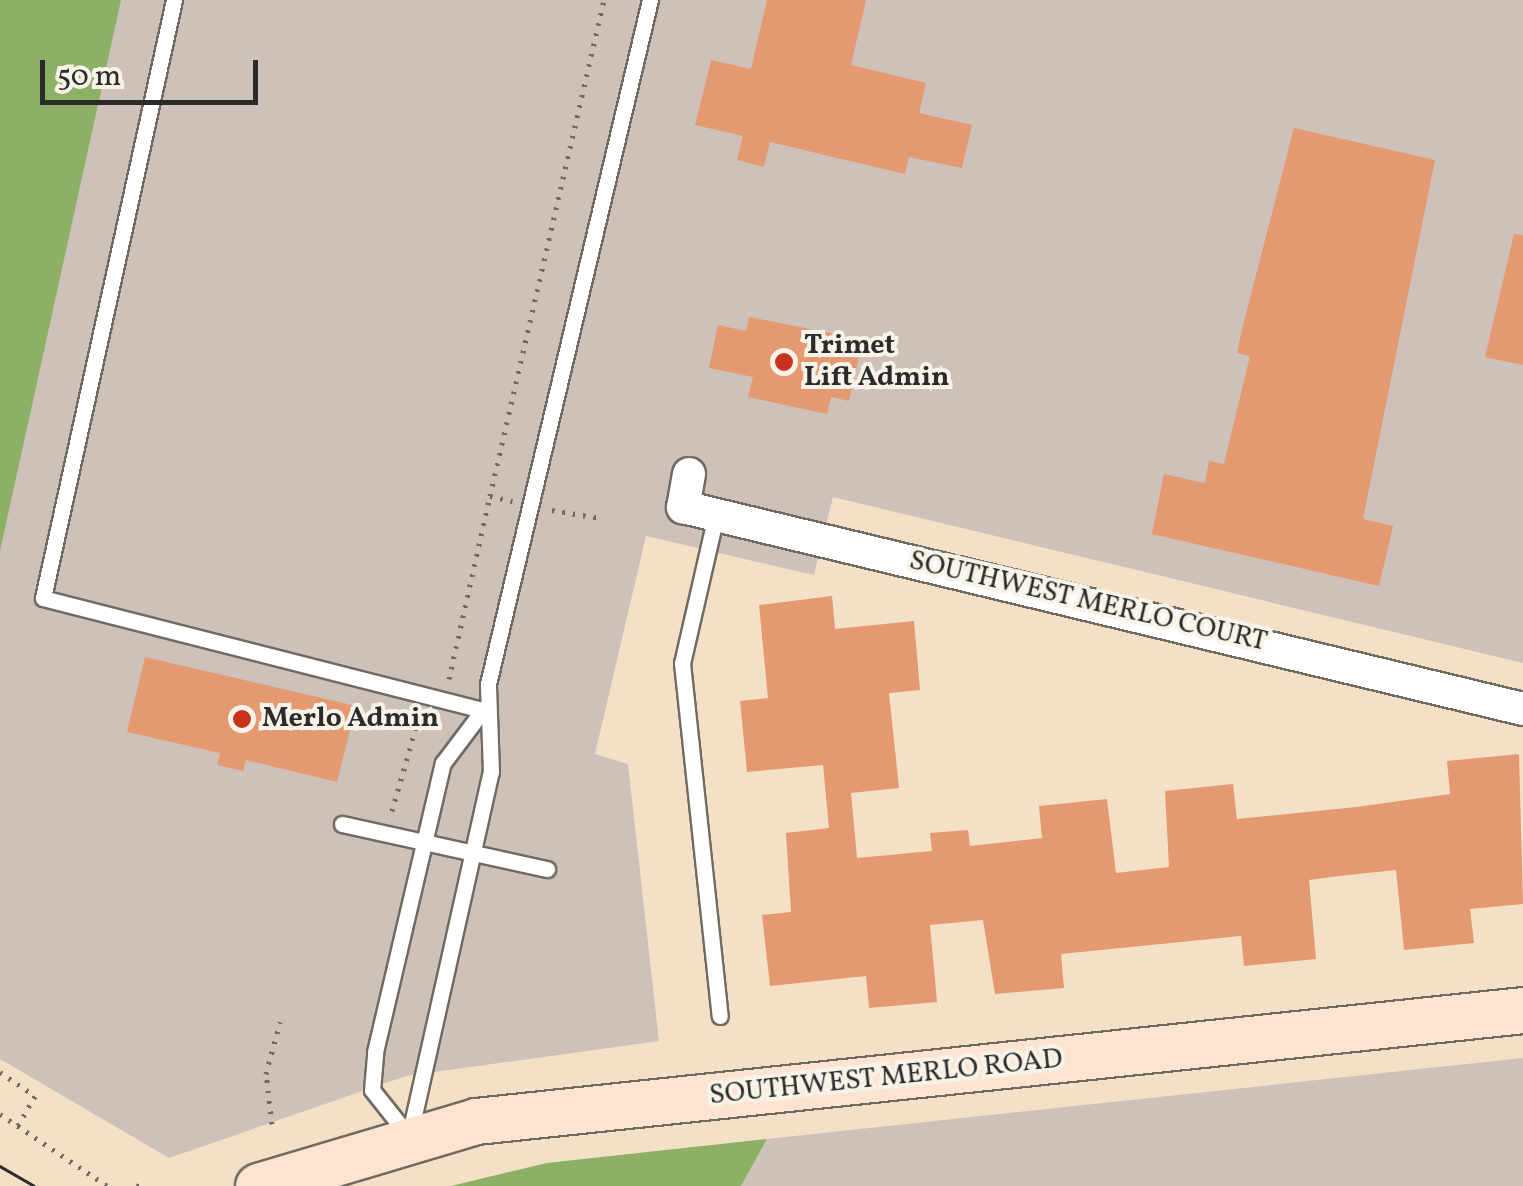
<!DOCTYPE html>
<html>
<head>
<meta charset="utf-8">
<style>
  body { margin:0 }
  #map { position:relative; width:1523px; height:1186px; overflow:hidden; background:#f4e0c6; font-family:Vollkorn,serif }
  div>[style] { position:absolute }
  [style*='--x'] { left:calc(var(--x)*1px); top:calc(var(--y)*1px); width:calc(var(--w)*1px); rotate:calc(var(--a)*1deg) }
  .industrial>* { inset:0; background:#cec1ba }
  .forest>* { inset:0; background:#8cb066 }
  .building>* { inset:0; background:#e49971 }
  .path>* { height:5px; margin-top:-2.5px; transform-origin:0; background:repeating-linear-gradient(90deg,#716a61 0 2.5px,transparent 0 10.5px) }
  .roads { filter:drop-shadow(2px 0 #716a61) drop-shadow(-2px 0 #716a61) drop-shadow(0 2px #716a61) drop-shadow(0 -2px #716a61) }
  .lane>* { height:15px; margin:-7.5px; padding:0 7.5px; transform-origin:7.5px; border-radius:7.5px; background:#fff }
  .street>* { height:32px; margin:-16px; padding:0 16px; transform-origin:16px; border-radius:16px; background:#fff }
  .secondary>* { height:45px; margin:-22.5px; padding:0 22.5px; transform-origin:22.5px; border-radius:22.5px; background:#fde4d1 }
  .tram>* { height:2.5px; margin:-1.25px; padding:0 1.25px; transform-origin:1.25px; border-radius:1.25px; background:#2b2b2b }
  .dots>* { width:28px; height:28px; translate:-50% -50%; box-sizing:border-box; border:5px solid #f7f3e8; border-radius:50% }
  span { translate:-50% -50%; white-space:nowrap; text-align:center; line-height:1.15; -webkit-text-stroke:8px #f7f3e8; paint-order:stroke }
  .poi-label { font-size:28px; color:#2b2b2b; font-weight:700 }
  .left { translate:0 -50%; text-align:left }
  .street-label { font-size:28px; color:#2b2b2b }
  .scale { position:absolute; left:40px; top:60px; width:218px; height:45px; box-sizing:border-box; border:5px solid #2b2b2b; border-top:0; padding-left:12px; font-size:30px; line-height:35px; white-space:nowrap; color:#2b2b2b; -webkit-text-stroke:8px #f7f3e8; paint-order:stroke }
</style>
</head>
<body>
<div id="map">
  <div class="industrial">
    <i style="clip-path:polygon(95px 0,1523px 0,1523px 663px,833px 497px,814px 575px,646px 536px,595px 754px,628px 764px,659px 1041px,406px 1076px,169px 1158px,0 1059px,0 414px)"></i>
    <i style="clip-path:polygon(1523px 1058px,1523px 1186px,741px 1186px,767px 1139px)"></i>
  </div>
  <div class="forest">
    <i style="clip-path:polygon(0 0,121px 0,0 551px)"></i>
    <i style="clip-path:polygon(767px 1139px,741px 1186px,451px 1186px,547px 1163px)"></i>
  </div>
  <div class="building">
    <i style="clip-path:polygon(767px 0,866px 0,851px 65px,926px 83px,919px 113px,972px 125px,962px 168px,909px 157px,905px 174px,770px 142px,764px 167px,737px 160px,743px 136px,695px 125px,711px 60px,751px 69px)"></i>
    <i style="clip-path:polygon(1294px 128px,1435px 160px,1363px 519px,1393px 526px,1379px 586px,1152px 534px,1164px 474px,1205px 483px,1209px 461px,1224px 464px,1250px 356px,1237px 353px,1242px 329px)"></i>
    <i style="clip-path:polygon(1514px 234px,1523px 235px,1523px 365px,1485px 357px)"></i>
    <i style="clip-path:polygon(749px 317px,835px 334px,832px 351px,859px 356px,849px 401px,831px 397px,827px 414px,748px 397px,753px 377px,709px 368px,718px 325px,746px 331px)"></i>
    <i style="clip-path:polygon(832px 596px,835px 629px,914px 621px,920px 690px,889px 693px,899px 788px,851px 793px,857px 858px,932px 851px,930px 833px,968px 830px,970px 846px,1042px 838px,1039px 806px,1107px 799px,1116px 873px,1169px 867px,1165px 791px,1233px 784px,1237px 819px,1356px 807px,1450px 794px,1447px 761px,1519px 754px,1523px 904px,1470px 909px,1474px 943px,1404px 950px,1396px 870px,1339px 876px,1309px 880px,1316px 959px,1244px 966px,1241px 936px,1061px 954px,1064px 988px,995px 994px,983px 920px,930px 925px,937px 1002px,869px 1008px,866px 976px,770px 986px,762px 915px,791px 912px,786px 833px,829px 828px,823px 765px,747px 772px,740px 701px,768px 698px,759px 605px)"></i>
    <i style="clip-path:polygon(145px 657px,356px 706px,337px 782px,246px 760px,243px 771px,217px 765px,220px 753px,127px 732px)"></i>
  </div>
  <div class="path">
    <i style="--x:490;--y:496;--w:509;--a:-77.06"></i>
    <i style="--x:552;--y:510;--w:48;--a:9.7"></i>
    <i style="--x:449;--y:679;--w:188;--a:-77.4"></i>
    <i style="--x:490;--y:496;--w:23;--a:13"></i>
    <i style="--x:392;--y:811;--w:102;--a:-74.1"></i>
    <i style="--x:0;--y:1072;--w:42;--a:34.4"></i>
    <i style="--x:35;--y:1096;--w:34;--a:120"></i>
    <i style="--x:0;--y:1114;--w:129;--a:33.9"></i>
    <i style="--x:272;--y:1124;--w:50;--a:-96.8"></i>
    <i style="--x:266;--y:1074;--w:54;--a:-74.9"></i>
    <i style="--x:137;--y:1186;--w:9;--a:-27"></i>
  </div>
  <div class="roads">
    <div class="lane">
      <i style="--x:174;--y:0;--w:612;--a:102.36"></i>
      <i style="--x:43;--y:598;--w:454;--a:14.3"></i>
      <i style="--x:716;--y:515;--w:152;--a:102.9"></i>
      <i style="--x:682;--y:663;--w:355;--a:83.9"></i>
      <i style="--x:342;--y:824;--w:210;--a:12.4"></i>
      <i style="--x:410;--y:1133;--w:370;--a:-77.4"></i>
      <i style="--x:491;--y:772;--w:88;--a:-92"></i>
      <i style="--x:488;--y:684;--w:703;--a:-76.68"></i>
      <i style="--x:407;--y:1134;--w:56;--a:-128.5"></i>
      <i style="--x:372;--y:1090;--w:38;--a:-85"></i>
      <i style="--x:375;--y:1052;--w:297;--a:-76.8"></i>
      <i style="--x:443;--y:763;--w:66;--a:-53"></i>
    </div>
    <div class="street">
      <i style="--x:689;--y:474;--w:34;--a:100"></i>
      <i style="--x:683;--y:507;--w:864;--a:13.52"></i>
    </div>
    <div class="secondary">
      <i style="--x:258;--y:1186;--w:227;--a:-16.6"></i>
      <i style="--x:476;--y:1121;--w:1053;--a:-6.05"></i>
    </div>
  </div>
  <div class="tram">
    <i style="--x:0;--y:1166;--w:39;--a:30"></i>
  </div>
  <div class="dots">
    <i style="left:784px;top:362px;background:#c8321e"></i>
    <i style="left:242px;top:719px;background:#c8321e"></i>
  </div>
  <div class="poi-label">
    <span class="left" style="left:804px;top:362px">Trimet<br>Lift Admin</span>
    <span class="left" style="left:262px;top:719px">Merlo Admin</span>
  </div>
  <div class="street-label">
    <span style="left:1088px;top:602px;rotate:13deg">SOUTHWEST MERLO COURT</span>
    <span style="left:886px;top:1078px;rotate:-6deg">SOUTHWEST MERLO ROAD</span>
  </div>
  <div class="scale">50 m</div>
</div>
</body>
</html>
